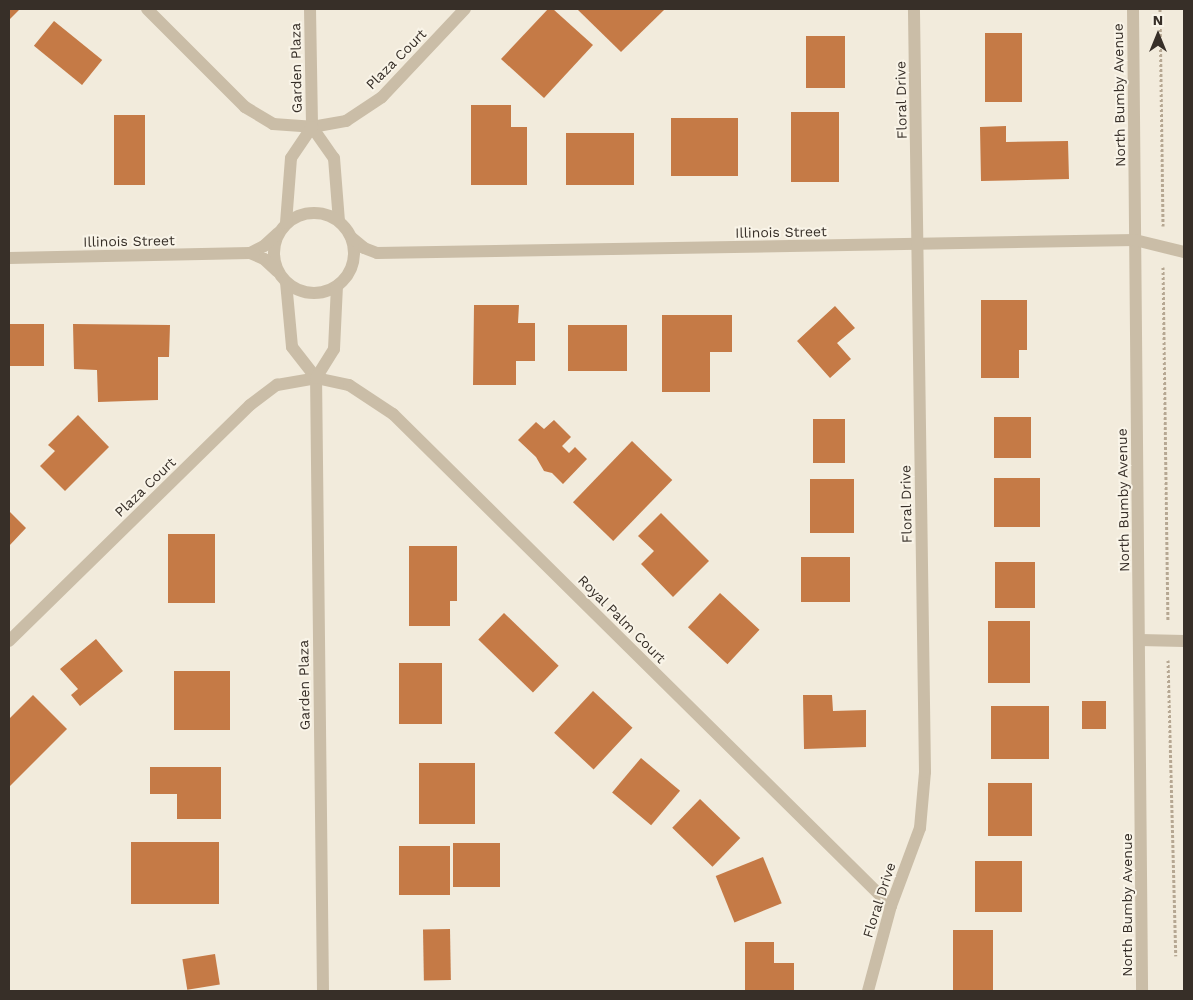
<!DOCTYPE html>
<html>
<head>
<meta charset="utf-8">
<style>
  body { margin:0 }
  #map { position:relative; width:1193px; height:1000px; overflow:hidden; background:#f2ebdc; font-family:"Work Sans",sans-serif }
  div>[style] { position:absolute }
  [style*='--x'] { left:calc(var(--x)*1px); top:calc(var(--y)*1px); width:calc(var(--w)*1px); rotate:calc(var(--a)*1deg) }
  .building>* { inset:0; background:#c57a46; transform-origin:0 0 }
  .path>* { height:3px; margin-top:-1.5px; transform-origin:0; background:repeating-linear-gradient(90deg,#b6a792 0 2.5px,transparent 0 5px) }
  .minor>* { height:12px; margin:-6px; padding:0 6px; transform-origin:6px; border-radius:6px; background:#cabda7 }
  .minor>.ring { margin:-6px; padding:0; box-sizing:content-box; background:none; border:12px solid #cabda7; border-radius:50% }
  span { translate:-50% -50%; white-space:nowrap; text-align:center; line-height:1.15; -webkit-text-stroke:4px #f9f4e8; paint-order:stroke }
  .street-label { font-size:14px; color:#372f28 }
  .frame { position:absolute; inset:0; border:10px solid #372f28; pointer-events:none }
  .north { position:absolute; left:1133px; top:10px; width:50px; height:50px; -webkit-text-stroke:4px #f9f4e8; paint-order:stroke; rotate:0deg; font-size:14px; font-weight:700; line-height:20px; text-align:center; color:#372f28 }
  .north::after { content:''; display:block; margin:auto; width:18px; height:22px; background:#372f28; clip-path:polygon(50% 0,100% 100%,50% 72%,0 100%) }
</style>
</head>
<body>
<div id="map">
  <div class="building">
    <i style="clip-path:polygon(9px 9px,20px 9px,9px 20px)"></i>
    <i style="clip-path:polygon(548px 9px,553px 9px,593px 45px,544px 98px,501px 59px)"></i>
    <i style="clip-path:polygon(577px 9px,665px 9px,621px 52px)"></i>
    <i style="left:54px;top:21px;width:62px;height:32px;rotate:39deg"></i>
    <i style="left:985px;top:33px;width:37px;height:69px"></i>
    <i style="left:806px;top:36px;width:39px;height:52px"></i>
    <i style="clip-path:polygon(471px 105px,511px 105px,511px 127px,527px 127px,527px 185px,471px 185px)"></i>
    <i style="left:791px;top:112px;width:48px;height:70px"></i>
    <i style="left:114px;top:115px;width:31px;height:70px"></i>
    <i style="left:671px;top:118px;width:67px;height:58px"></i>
    <i style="clip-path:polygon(1006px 126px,1006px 142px,1068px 141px,1069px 179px,981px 181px,980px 127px)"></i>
    <i style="left:566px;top:133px;width:68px;height:52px"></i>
    <i style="clip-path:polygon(981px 300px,1027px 300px,1027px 350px,1019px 350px,1019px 378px,981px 378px)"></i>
    <i style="clip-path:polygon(474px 305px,519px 305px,518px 323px,535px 323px,535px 361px,516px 361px,516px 385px,473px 385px)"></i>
    <i style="clip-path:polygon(835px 306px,855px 328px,837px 343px,851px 359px,830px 378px,797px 341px)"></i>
    <i style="clip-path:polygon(662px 315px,732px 315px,732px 352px,710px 352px,710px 392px,662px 392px)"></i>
    <i style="left:9px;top:324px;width:35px;height:42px"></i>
    <i style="clip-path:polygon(73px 324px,170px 325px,169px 357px,158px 357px,158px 400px,98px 402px,97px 370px,74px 369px)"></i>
    <i style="left:568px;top:325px;width:59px;height:46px"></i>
    <i style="clip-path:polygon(78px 415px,109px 447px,65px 491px,40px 466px,55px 451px,48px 445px)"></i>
    <i style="left:994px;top:417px;width:37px;height:41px"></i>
    <i style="left:813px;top:419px;width:32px;height:44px"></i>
    <i style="clip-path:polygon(554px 420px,571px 437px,562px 446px,569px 453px,575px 447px,587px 459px,563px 484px,552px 473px,544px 471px,536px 457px,518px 440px,536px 422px,544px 429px)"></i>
    <i style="left:632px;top:441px;width:56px;height:85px;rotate:44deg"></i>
    <i style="left:994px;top:478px;width:46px;height:49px"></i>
    <i style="left:810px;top:479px;width:44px;height:54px"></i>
    <i style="clip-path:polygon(9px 511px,26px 528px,9px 546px)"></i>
    <i style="clip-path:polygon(661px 513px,709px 561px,673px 597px,641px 564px,654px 551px,638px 536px)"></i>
    <i style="left:168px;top:534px;width:47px;height:69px"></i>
    <i style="clip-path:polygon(409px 546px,457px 546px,457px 601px,450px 601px,450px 626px,409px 626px)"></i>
    <i style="left:801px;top:557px;width:49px;height:45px"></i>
    <i style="left:995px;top:562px;width:40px;height:46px"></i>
    <i style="left:720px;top:593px;width:54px;height:47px;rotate:43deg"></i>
    <i style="left:504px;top:613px;width:76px;height:37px;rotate:44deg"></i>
    <i style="left:988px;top:621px;width:42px;height:62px"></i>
    <i style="clip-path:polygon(96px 639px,123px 671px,80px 706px,71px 695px,78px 689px,60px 669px)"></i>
    <i style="left:399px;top:663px;width:43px;height:61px"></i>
    <i style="left:174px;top:671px;width:56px;height:59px"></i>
    <i style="left:593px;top:691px;width:54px;height:57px;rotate:43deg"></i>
    <i style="clip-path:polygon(33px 695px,67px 729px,9px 787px,9px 719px)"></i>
    <i style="clip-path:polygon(803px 695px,832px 695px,833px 711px,866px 710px,866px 747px,804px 749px)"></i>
    <i style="left:1082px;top:701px;width:24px;height:28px"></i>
    <i style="left:991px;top:706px;width:58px;height:53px"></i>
    <i style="left:641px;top:758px;width:51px;height:45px;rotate:40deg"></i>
    <i style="left:419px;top:763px;width:56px;height:61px"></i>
    <i style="clip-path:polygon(150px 767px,221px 767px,221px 819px,177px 819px,177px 794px,150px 794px)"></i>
    <i style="left:988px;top:783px;width:44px;height:53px"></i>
    <i style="left:700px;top:799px;width:56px;height:40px;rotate:44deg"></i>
    <i style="left:131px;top:842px;width:88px;height:62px"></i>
    <i style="left:453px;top:843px;width:47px;height:44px"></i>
    <i style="left:399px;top:846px;width:51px;height:49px"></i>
    <i style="left:763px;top:857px;width:50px;height:51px;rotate:68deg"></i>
    <i style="left:975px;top:861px;width:47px;height:51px"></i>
    <i style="left:450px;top:929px;width:51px;height:27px;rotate:89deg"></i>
    <i style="left:953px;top:930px;width:40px;height:61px"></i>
    <i style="clip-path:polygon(745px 942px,774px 942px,774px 963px,794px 963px,794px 991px,745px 991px)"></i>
    <i style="left:215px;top:954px;width:31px;height:33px;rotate:81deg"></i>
  </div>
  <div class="path">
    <i style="--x:1160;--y:9;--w:217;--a:89.2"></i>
    <i style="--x:1163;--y:267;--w:354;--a:89.2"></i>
    <i style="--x:1168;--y:660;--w:296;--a:88.5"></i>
  </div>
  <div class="minor">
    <i style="--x:147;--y:9;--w:139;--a:45"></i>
    <i style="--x:245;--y:107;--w:33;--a:31"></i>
    <i style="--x:273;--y:124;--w:39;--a:4"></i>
    <i style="--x:312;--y:127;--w:35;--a:-10"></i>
    <i style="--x:346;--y:121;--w:43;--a:-33.7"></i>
    <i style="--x:382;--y:97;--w:121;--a:-46.7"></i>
    <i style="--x:310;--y:9;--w:118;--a:89"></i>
    <i style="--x:312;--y:127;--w:38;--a:55"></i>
    <i style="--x:334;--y:158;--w:63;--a:85.5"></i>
    <i style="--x:1133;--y:9;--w:982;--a:89.47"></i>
    <i class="ring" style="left:274px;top:213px;width:68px;height:68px"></i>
    <i style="--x:286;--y:223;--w:65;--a:-85.6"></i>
    <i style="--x:291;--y:158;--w:37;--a:-56"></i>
    <i style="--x:351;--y:237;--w:17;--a:40"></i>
    <i style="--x:364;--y:248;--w:14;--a:21"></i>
    <i style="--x:377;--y:253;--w:758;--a:-0.98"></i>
    <i style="--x:1135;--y:240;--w:50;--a:13.8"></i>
    <i style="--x:250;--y:253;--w:16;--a:-27"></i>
    <i style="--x:264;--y:246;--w:19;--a:-43"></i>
    <i style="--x:9;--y:258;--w:241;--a:-1.2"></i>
    <i style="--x:250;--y:253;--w:15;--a:23"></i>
    <i style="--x:264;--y:259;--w:18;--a:43"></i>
    <i style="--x:286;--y:282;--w:65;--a:84.7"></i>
    <i style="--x:292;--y:347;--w:39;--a:52"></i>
    <i style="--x:1140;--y:640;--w:44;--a:1.3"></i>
    <i style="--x:9;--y:641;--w:337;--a:-44.4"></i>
    <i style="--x:250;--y:405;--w:34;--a:-37"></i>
    <i style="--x:277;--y:385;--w:40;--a:-10"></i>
    <i style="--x:316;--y:378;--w:34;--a:12"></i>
    <i style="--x:349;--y:385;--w:53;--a:33.4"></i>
    <i style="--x:393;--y:414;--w:700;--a:44.65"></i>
    <i style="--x:323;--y:991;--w:613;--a:-90.65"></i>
    <i style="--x:316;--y:378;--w:34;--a:-58"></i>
    <i style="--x:334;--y:349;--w:63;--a:-87.3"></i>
    <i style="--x:868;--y:991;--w:88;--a:-74.9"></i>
    <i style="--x:891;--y:906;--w:83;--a:-69.6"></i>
    <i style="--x:920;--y:828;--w:56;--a:-84.9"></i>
    <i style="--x:925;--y:772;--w:763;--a:-90.83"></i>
  </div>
  <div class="street-label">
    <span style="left:396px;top:59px;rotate:-45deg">Plaza Court</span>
    <span style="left:296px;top:68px;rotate:-91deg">Garden Plaza</span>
    <span style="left:1119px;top:95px;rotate:-91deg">North Bumby Avenue</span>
    <span style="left:901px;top:100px;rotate:-91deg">Floral Drive</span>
    <span style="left:781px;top:232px;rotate:-1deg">Illinois Street</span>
    <span style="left:129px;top:241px;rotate:-1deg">Illinois Street</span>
    <span style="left:145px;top:487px;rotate:-44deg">Plaza Court</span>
    <span style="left:1123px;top:500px;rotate:-91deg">North Bumby Avenue</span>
    <span style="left:906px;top:504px;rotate:-91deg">Floral Drive</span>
    <span style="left:622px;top:619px;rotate:45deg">Royal Palm Court</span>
    <span style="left:304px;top:685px;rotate:-91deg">Garden Plaza</span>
    <span style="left:879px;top:900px;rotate:-72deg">Floral Drive</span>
    <span style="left:1127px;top:905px;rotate:-90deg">North Bumby Avenue</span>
  </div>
  <div class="frame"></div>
  <div class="north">N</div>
</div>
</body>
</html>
